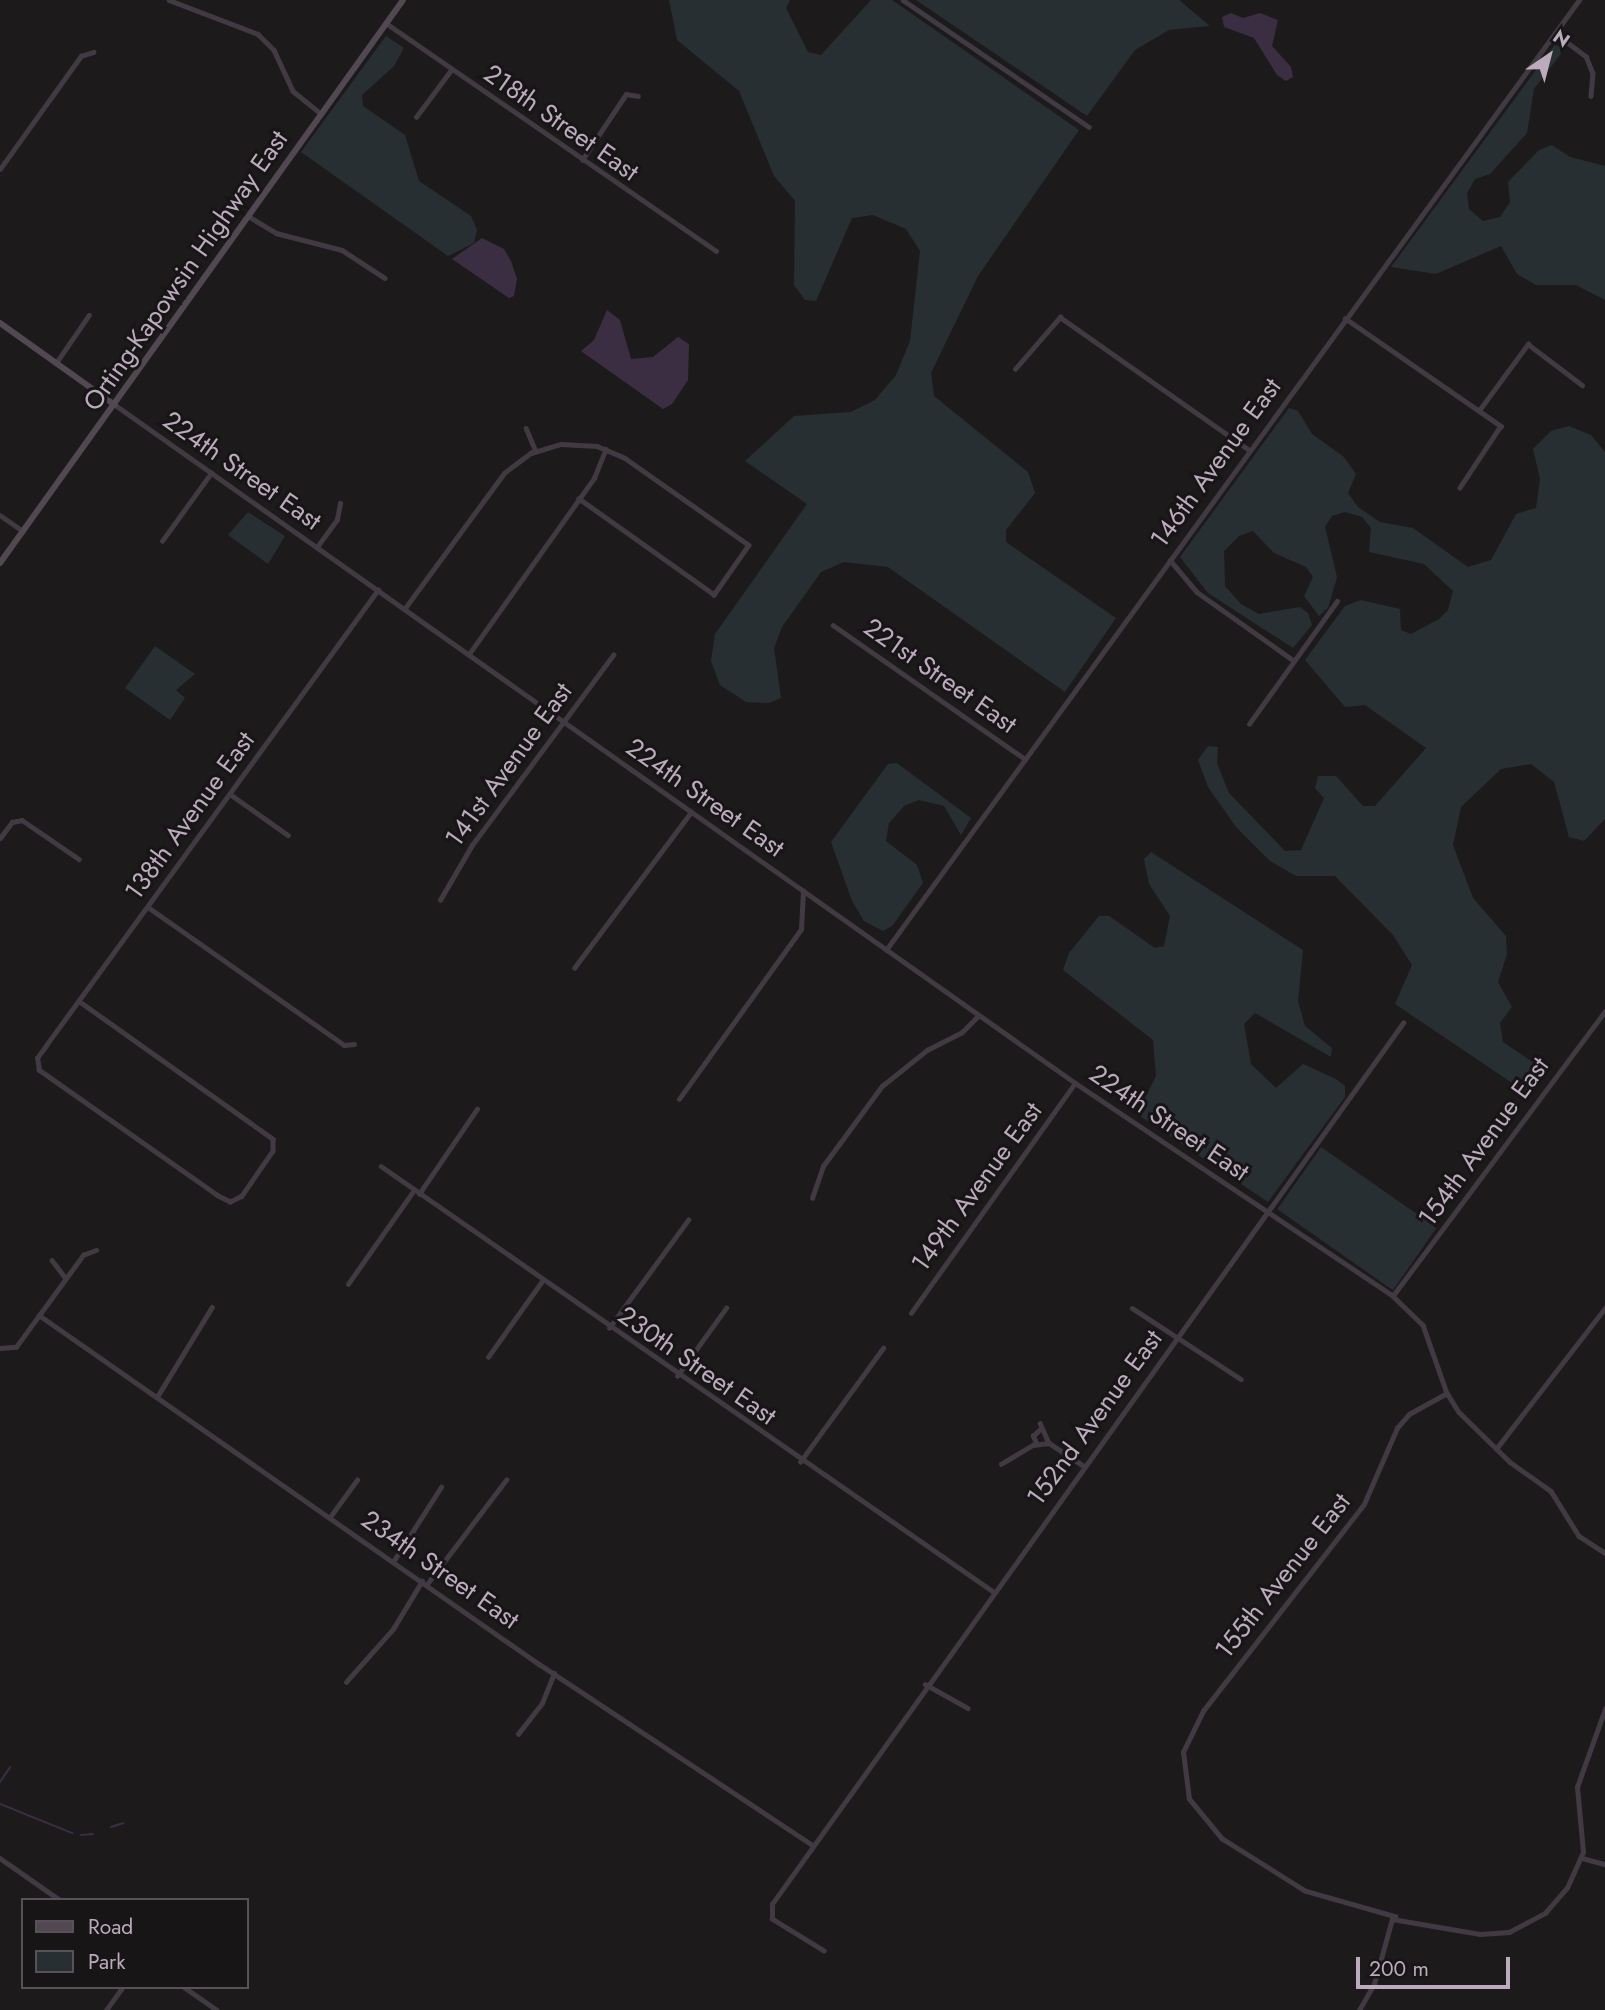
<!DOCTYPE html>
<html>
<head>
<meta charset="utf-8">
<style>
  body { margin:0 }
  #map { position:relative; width:1605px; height:2010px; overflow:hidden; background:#1d1a1c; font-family:Jost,sans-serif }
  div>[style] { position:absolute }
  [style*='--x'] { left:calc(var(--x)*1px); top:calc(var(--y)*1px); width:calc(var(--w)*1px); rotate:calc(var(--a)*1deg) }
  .green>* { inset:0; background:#272f32; transform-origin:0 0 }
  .water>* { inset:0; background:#3b2e42 }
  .stream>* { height:2px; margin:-1px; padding:0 1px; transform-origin:1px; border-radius:1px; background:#3b2e42 }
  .minor>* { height:4.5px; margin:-2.25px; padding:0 2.25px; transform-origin:2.25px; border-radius:2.25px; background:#423a42 }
  .tertiary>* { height:5px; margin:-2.5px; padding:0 2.5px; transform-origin:2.5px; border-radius:2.5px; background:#423a42 }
  .secondary>* { height:6px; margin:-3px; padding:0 3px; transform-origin:3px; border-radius:3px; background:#524852 }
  span { translate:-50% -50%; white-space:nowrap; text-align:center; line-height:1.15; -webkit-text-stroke:6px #181517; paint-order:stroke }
  .street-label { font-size:26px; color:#bbabbd }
  .legend { position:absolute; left:21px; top:1898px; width:228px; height:91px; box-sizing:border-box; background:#181517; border:2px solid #595159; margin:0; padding:9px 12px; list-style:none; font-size:21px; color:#bbabbd }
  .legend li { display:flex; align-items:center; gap:14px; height:35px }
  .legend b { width:35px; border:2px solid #595159 }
  .north { position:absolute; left:1514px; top:21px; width:70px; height:70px; -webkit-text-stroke:5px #181517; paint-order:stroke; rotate:35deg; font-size:19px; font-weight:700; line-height:28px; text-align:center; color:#bbabbd }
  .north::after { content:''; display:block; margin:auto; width:24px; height:32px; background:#bbabbd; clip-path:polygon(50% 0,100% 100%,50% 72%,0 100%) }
  .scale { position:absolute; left:1356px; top:1957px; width:154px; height:32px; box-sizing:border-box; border:4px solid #bbabbd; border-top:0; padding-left:9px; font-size:21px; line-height:24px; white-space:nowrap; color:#bbabbd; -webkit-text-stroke:5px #181517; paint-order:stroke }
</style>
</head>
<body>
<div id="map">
  <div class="green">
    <i style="clip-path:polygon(669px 0,790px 0,786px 8px,808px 52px,821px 55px,871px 0,892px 0,1079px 130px,978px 276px,931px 373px,934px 396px,1028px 472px,1035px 493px,1006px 530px,1006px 542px,1116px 618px,1065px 692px,888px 567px,844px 562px,821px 572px,782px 627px,774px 648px,781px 698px,769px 703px,746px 702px,720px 685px,711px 661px,715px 634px,807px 504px,745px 461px,794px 416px,851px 412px,875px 400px,896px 375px,910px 341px,920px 251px,906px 229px,873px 215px,852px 218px,816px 301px,805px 300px,794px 285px,795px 201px,774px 176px,739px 91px,677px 40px)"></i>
    <i style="clip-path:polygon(916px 0,1179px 0,1210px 26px,1169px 30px,1135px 50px,1087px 116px)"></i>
    <i style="clip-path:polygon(386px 36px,404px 48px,394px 66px,362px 95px,363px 106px,405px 135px,419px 181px,471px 216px,477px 230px,474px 243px,448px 256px,301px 152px)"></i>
    <i style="clip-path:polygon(1555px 44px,1564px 50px,1534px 89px,1527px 133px,1490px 174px,1475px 179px,1467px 193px,1469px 209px,1483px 221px,1500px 217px,1510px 202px,1508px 182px,1539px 150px,1552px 145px,1570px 157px,1605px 166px,1605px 300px,1576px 285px,1536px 285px,1517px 274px,1501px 246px,1436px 274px,1391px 267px)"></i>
    <i style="clip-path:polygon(1289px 408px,1298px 411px,1312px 434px,1344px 457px,1356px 474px,1348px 493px,1358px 507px,1380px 522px,1413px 528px,1468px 567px,1491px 560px,1516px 514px,1536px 508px,1540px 479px,1533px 449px,1551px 431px,1569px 426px,1591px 435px,1605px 452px,1605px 819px,1584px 841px,1569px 837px,1554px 782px,1531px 764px,1501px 769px,1461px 807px,1453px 845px,1473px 898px,1506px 936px,1507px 954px,1498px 982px,1512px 1007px,1500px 1023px,1503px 1042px,1537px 1065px,1534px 1084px,1524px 1091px,1395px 1004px,1412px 965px,1393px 935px,1335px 876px,1296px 876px,1270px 861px,1236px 827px,1208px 787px,1198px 760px,1208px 746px,1218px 747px,1217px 763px,1229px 793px,1285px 851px,1301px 850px,1324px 798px,1315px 788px,1318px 776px,1336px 776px,1363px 806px,1375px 806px,1426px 748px,1365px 705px,1345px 707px,1305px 660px,1345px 606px,1361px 600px,1400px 609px,1401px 630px,1411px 634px,1439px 619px,1448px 610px,1453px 591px,1424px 564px,1369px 552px,1371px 528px,1362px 517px,1345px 512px,1332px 516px,1325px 527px,1337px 577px,1328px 608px,1319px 616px,1304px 596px,1313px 577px,1306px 567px,1274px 553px,1253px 531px,1239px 536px,1224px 551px,1225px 586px,1241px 604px,1259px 614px,1300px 607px,1308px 613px,1312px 625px,1293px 648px,1208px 593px,1180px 557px)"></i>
    <i style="clip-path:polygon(248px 512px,285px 536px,268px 564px,228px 535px)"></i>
    <i style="clip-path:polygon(155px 646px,195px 674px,176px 690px,185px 698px,170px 720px,125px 688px)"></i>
    <i style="clip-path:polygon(897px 763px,971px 818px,961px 835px,944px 806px,919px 800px,904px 806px,889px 823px,886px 841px,917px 865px,923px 883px,892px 926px,883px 931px,864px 921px,852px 901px,831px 842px,888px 764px)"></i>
    <i style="clip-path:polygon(1151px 852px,1303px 950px,1298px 1001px,1305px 1026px,1332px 1048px,1331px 1057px,1255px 1013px,1244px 1024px,1251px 1064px,1276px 1088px,1303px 1064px,1336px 1079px,1345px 1086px,1345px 1097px,1268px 1202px,1137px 1114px,1156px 1076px,1153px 1040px,1063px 970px,1069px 953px,1099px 916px,1109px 916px,1155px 948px,1164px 946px,1170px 916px,1149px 884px,1144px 859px)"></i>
    <i style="left:1321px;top:1147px;width:141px;height:76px;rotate:35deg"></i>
  </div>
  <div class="water">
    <i style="clip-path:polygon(1231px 13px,1243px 18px,1260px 13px,1278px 20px,1272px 46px,1291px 67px,1293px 77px,1286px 81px,1277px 75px,1254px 38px,1224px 27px,1222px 17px)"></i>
    <i style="clip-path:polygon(482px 238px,504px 249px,511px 261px,517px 279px,514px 296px,509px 298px,452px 259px)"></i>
    <i style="clip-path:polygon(607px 310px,620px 320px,631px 359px,653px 357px,678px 337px,689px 344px,688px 380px,672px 404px,663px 409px,581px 351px,594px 340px)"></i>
  </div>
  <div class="stream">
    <i style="--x:0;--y:1782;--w:18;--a:-56"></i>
    <i style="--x:0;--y:1804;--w:78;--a:21.9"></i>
    <i style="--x:111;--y:1827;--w:13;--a:-18"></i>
    <i style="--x:81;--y:1835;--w:12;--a:-5"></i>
  </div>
  <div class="minor">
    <i style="--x:169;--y:0;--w:95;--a:20.9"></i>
    <i style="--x:258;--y:34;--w:23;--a:45"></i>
    <i style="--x:274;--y:50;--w:45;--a:65.1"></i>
    <i style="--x:293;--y:91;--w:36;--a:39"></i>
    <i style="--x:903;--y:0;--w:225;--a:34.3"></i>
    <i style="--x:386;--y:23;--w:401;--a:34.6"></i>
    <i style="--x:1555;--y:33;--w:39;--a:37"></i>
    <i style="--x:1586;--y:56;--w:18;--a:68"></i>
    <i style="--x:1593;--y:73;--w:23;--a:95"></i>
    <i style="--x:416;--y:117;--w:59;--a:-53.3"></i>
    <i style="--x:582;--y:160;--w:79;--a:-56.3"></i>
    <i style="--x:626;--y:94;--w:12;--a:9"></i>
    <i style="--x:0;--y:169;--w:139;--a:-54.4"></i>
    <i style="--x:81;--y:56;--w:13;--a:-18"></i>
    <i style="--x:248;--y:216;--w:33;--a:31"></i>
    <i style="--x:276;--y:233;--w:68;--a:14.4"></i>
    <i style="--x:342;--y:250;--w:51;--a:33.1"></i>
    <i style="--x:1345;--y:318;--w:190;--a:34.7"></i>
    <i style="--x:1501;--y:426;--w:74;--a:123.5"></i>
    <i style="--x:56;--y:363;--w:58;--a:-55.5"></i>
    <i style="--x:1015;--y:369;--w:69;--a:-49.1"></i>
    <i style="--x:1060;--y:317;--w:231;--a:35.1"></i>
    <i style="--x:1480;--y:409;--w:81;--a:-53.6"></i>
    <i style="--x:1528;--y:344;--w:68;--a:37.2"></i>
    <i style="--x:526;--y:428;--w:25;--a:67"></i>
    <i style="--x:0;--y:515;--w:28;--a:35"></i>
    <i style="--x:162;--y:541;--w:84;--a:-54.2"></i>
    <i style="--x:317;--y:547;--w:34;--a:-54"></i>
    <i style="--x:337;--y:519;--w:16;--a:-79"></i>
    <i style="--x:1170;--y:560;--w:42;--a:49.8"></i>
    <i style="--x:1197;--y:592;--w:118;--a:35.3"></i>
    <i style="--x:405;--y:608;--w:167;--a:-53.7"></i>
    <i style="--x:504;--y:473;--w:34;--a:-37"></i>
    <i style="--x:531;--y:453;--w:31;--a:-17"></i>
    <i style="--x:561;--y:444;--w:36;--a:3"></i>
    <i style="--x:597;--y:446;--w:30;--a:23"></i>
    <i style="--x:625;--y:458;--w:151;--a:35.1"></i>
    <i style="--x:749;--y:545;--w:61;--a:125"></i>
    <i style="--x:714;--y:595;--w:166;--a:-144.6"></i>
    <i style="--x:833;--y:625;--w:233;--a:34.9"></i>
    <i style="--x:469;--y:654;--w:216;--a:-54.6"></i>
    <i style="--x:594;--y:478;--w:31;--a:-68"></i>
    <i style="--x:1249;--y:724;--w:151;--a:-54.4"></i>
    <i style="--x:230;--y:794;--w:71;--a:35.3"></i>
    <i style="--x:0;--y:838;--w:20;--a:-53"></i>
    <i style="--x:12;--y:822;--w:10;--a:-11"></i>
    <i style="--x:22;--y:820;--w:69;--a:34.4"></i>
    <i style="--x:440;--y:900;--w:64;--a:-59.8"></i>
    <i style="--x:472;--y:845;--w:237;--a:-53.4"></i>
    <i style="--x:148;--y:907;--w:240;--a:35.1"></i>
    <i style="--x:344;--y:1045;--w:10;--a:-6"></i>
    <i style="--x:886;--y:950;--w:1176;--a:-53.89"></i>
    <i style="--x:574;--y:968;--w:195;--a:-53.1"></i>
    <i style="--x:79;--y:1001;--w:238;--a:35.4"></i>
    <i style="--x:273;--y:1139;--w:12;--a:90"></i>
    <i style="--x:273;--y:1151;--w:55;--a:124.6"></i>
    <i style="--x:242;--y:1196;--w:13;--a:153"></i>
    <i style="--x:230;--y:1202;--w:13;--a:-153"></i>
    <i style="--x:218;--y:1196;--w:219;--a:-144.9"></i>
    <i style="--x:39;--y:1070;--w:12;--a:-99"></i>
    <i style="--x:37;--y:1058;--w:17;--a:-54"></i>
    <i style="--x:47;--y:1044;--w:562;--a:-53.91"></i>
    <i style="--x:1605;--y:1012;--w:354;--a:126.7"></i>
    <i style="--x:1393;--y:1296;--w:42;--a:44"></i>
    <i style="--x:1423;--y:1325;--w:72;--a:70.6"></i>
    <i style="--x:1447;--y:1393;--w:22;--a:58"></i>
    <i style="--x:1459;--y:1412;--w:71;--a:44.4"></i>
    <i style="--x:1510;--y:1462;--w:50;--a:35.3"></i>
    <i style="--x:1551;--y:1491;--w:53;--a:58.1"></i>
    <i style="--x:1579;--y:1536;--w:31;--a:33"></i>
    <i style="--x:679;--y:1099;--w:209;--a:-54.3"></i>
    <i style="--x:801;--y:929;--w:38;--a:-87"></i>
    <i style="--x:381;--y:1166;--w:746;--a:34.8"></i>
    <i style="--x:419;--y:1194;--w:103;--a:-55.7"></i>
    <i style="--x:812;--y:1198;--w:34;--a:-71"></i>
    <i style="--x:823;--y:1166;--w:99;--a:-53.6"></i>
    <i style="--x:882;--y:1086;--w:58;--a:-38.7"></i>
    <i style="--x:927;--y:1050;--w:38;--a:-27"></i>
    <i style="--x:961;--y:1033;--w:25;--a:-45"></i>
    <i style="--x:52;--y:1260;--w:21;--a:53"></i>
    <i style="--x:348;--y:1284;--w:115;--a:-54.9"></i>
    <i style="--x:1132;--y:1308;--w:130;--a:33.1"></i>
    <i style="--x:911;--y:1313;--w:282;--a:-54.5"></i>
    <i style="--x:39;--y:1315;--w:610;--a:34.92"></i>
    <i style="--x:539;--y:1664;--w:328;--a:33.5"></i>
    <i style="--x:609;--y:1328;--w:134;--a:-53.8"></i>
    <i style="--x:0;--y:1348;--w:16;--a:-4"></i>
    <i style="--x:16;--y:1347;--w:114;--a:-53.9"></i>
    <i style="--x:83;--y:1255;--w:14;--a:-21"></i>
    <i style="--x:488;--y:1357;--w:93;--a:-54.6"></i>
    <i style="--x:677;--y:1376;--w:84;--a:-54.2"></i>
    <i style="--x:157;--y:1397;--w:105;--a:-58.6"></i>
    <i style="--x:1040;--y:1423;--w:22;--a:66"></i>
    <i style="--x:1049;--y:1443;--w:42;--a:33.3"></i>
    <i style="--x:1036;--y:1443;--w:8;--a:-113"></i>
    <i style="--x:1033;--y:1436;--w:8;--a:-45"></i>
    <i style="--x:1496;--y:1449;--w:178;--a:-52.3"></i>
    <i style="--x:800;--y:1462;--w:141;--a:-53.9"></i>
    <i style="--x:1001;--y:1464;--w:37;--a:-31"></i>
    <i style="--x:1033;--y:1445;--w:16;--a:-7"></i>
    <i style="--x:330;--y:1517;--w:46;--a:-53.9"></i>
    <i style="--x:393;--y:1562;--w:89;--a:-57.4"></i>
    <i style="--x:427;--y:1584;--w:131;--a:-52.8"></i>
    <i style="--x:346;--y:1682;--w:71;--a:-48.4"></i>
    <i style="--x:393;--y:1629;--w:56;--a:-58.9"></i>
    <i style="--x:925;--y:1684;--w:49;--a:29.2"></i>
    <i style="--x:518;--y:1734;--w:39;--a:-52"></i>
    <i style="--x:542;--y:1703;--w:32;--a:-68"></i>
    <i style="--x:0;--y:1858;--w:73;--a:35"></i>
    <i style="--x:1582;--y:1858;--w:24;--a:15"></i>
    <i style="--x:1396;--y:1917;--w:95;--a:-164.1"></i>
    <i style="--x:1305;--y:1891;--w:98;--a:-147.9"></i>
    <i style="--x:1222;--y:1839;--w:52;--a:-129.5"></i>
    <i style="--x:1189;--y:1799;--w:47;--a:-97.3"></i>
    <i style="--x:1183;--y:1752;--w:46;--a:-64"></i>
    <i style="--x:1203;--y:1711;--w:262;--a:-52.1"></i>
    <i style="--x:1364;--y:1504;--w:83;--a:-66.5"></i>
    <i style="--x:1397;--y:1428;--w:18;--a:-49"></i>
    <i style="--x:1409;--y:1414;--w:43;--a:-28.9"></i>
    <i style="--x:824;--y:1951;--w:61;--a:-148.4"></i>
    <i style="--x:772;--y:1919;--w:15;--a:-90"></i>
    <i style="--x:772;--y:1904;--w:1084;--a:-54.39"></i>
    <i style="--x:184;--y:1987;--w:40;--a:34.9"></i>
    <i style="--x:106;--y:2010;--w:29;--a:-54"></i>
    <i style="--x:1359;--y:2010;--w:30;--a:-60"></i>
    <i style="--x:1374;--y:1984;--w:67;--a:-74.5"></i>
    <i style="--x:1392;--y:1919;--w:89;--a:9.7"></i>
    <i style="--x:1480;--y:1934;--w:29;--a:-4"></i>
    <i style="--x:1509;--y:1932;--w:41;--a:-27.8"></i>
    <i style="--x:1545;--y:1913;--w:33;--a:-49"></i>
    <i style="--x:1567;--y:1888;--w:39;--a:-66"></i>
    <i style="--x:1583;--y:1852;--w:65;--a:-95.3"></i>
    <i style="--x:1577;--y:1787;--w:83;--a:-70.3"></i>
  </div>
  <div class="tertiary">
    <i style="--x:115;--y:405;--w:1175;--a:35.23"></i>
    <i style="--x:1075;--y:1083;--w:383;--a:33.8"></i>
  </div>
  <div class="secondary">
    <i style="--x:0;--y:323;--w:141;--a:35.5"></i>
    <i style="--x:0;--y:563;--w:692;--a:-54.4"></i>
  </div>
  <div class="street-label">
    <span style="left:561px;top:123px;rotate:35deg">218th Street East</span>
    <span style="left:186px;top:271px;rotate:-55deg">Orting-Kapowsin Highway East</span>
    <span style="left:1216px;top:463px;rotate:-54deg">146th Avenue East</span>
    <span style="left:242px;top:471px;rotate:35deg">224th Street East</span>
    <span style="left:940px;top:676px;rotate:35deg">221st Street East</span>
    <span style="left:509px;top:765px;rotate:-54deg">141st Avenue East</span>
    <span style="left:705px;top:798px;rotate:35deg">224th Street East</span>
    <span style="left:190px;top:816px;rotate:-54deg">138th Avenue East</span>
    <span style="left:1169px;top:1123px;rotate:34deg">224th Street East</span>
    <span style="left:1484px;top:1142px;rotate:-54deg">154th Avenue East</span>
    <span style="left:977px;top:1187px;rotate:-54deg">149th Avenue East</span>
    <span style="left:697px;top:1366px;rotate:35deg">230th Street East</span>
    <span style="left:1095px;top:1418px;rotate:-54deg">152nd Avenue East</span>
    <span style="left:440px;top:1570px;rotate:35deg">234th Street East</span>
    <span style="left:1283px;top:1576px;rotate:-52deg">155th Avenue East</span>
  </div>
  <ul class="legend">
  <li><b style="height:9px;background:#524852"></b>Road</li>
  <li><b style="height:19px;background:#272f32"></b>Park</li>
  </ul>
  <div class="north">N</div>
  <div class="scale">200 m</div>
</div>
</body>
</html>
